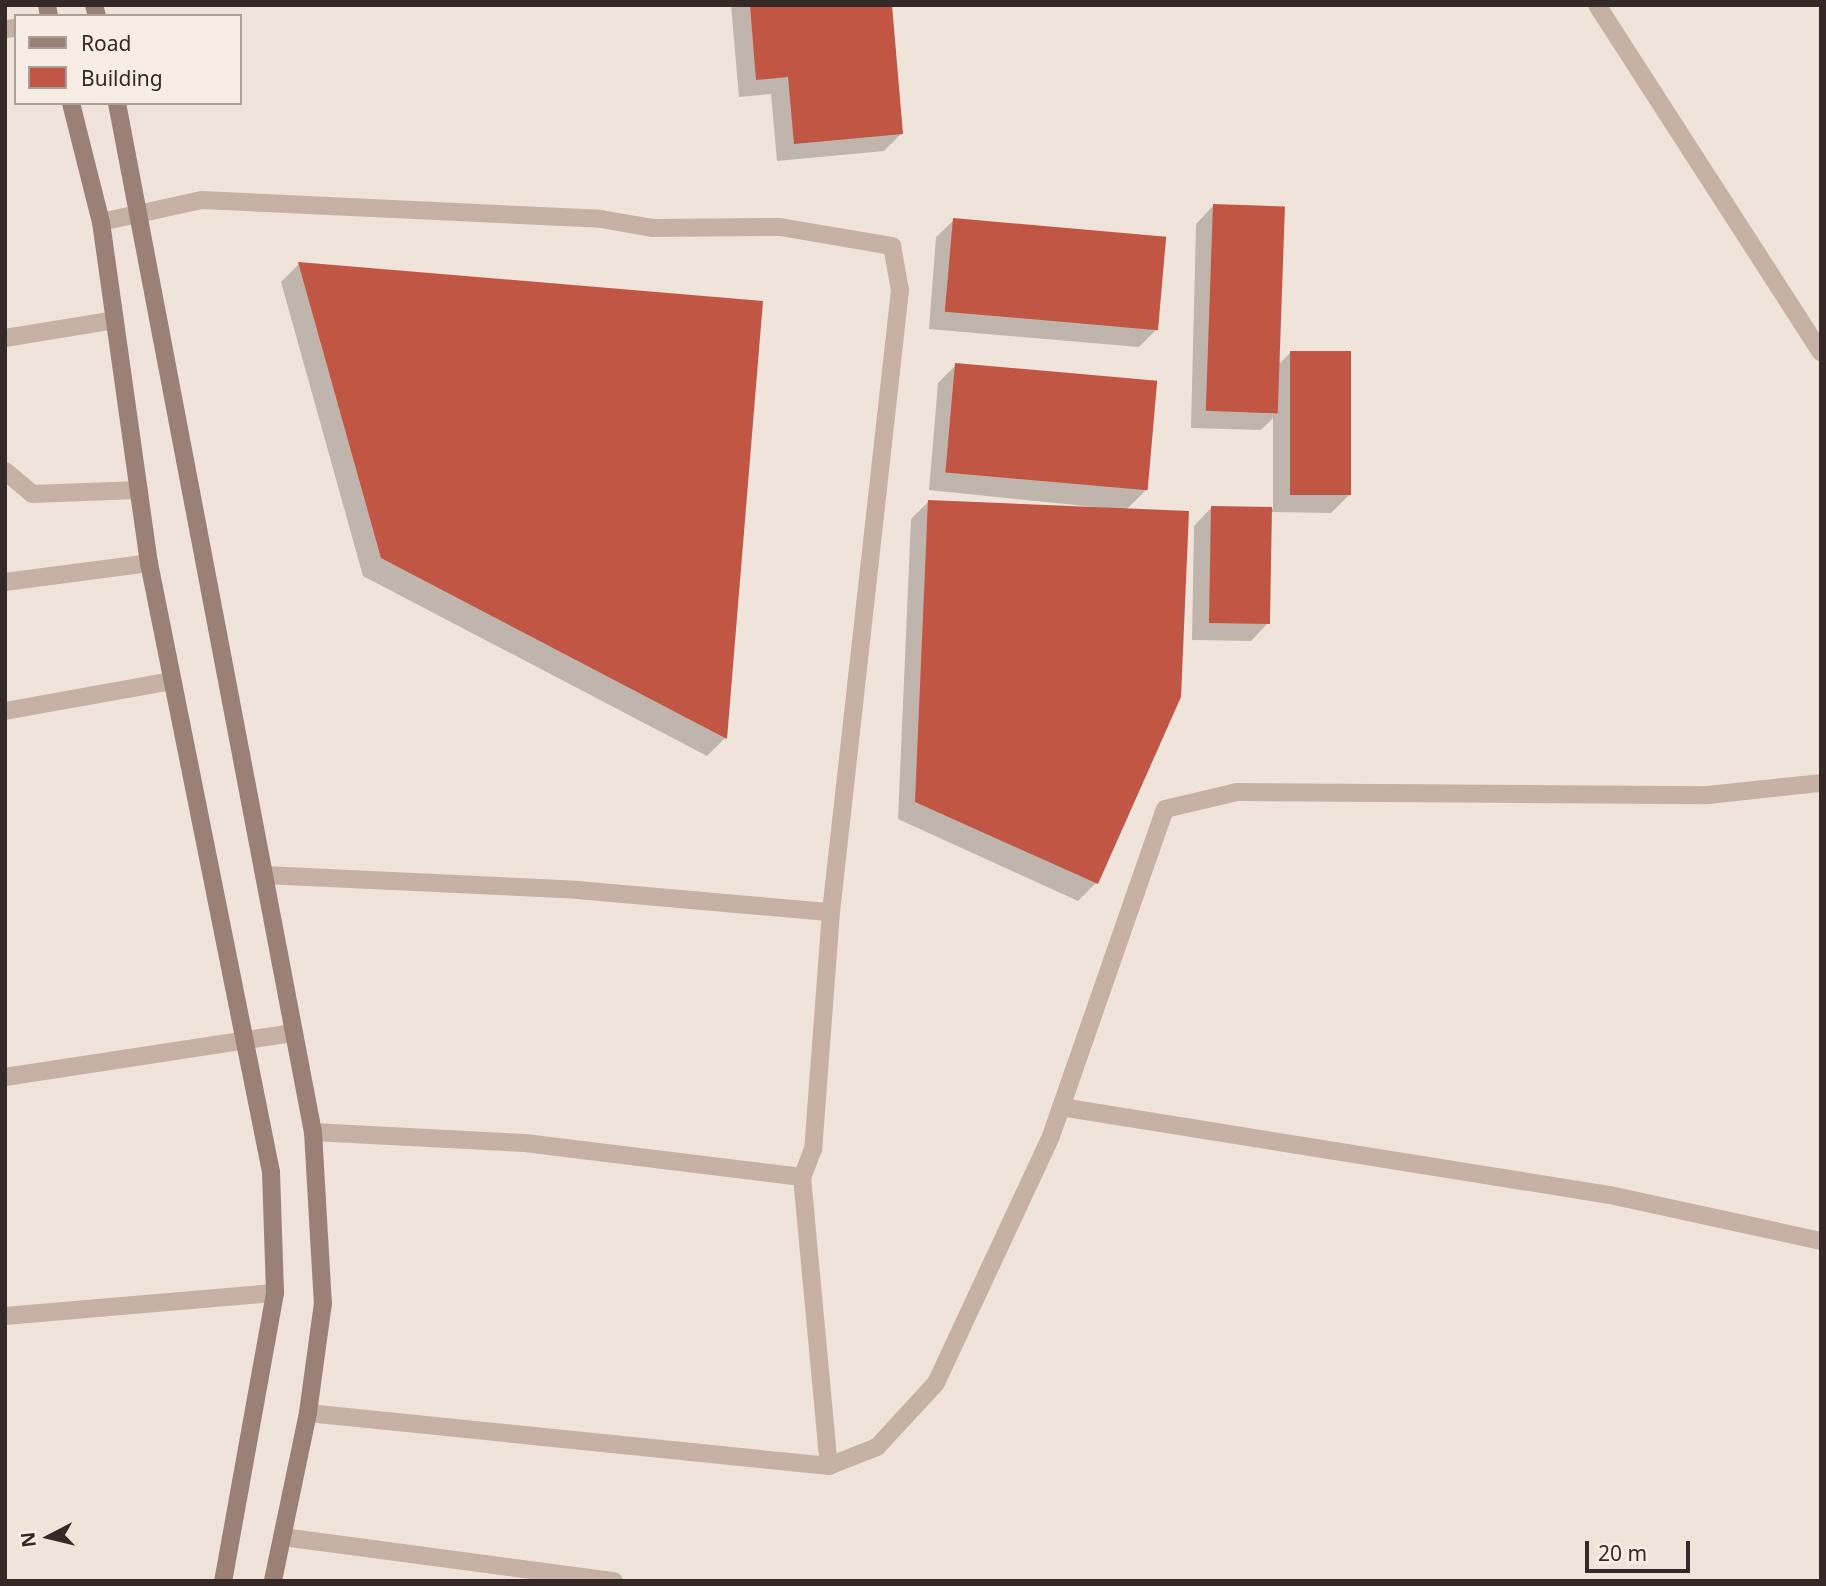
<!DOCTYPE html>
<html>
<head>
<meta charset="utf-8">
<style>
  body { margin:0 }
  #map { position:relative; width:1826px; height:1586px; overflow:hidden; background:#f0e3d9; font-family:"Noto Sans",sans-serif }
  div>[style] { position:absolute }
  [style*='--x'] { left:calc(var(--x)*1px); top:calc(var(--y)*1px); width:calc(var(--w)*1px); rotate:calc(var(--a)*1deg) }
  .shadow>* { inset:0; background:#0003 }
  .building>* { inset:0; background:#c25645; transform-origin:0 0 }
  .lane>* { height:18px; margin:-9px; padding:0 9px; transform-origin:9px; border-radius:9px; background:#c7b1a5 }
  .street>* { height:18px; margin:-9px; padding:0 9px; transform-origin:9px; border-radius:9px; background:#c7b1a5 }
  .secondary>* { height:18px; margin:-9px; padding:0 9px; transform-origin:9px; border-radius:9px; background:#9b8077 }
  span { translate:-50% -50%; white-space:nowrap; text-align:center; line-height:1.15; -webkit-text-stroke:7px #f8ede5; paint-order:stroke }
  .frame { position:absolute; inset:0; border:7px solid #342926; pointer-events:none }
  .legend { position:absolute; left:14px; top:14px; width:228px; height:91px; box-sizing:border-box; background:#f8ede5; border:2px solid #aa9f99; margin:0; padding:9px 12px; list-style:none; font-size:21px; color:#342926 }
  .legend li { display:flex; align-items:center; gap:14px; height:35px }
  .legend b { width:35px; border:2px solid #aa9f99 }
  .north { position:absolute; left:14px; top:1502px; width:70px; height:70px; -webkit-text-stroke:5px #f8ede5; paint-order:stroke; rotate:263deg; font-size:19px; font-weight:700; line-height:28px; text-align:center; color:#342926 }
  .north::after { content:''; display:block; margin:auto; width:24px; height:32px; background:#342926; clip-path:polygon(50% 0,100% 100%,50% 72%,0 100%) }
  .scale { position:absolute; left:1585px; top:1541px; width:105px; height:32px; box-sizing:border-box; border:4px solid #342926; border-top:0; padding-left:9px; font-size:21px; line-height:24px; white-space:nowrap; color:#342926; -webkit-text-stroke:5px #f8ede5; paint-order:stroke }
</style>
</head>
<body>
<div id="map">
  <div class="shadow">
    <i style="clip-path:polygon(731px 5px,890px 5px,902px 133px,884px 151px,777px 161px,771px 94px,739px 97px)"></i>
    <i style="clip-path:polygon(1213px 206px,1280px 363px,1290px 353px,1349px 495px,1331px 513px,1270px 512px,1268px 623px,1251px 641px,1192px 640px,1194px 526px,1211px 508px,1273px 509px,1273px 418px,1261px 430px,1191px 428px,1196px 224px)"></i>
    <i style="clip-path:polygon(954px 220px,1157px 329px,1139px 347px,929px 329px,936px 237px)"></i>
    <i style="clip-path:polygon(299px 264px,761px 303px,725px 738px,707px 756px,363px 576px,281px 282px)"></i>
    <i style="clip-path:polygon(956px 365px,1147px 489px,1126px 510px,1096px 883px,1078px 901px,898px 819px,911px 519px,929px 501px,1124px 510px,929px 490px,938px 383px)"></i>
  </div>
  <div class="building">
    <i style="clip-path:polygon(750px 5px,892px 5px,903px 134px,794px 144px,788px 77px,756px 80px)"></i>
    <i style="left:1213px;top:204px;width:72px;height:207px;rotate:2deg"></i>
    <i style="left:953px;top:218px;width:214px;height:94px;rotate:5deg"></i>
    <i style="clip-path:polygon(298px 262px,763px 301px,727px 739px,381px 558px)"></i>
    <i style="left:1290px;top:351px;width:61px;height:144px"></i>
    <i style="left:955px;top:363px;width:203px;height:110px;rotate:5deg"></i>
    <i style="clip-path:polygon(928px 500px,1189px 511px,1181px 697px,1098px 884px,915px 802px)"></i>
    <i style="left:1211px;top:506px;width:61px;height:117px;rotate:1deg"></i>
  </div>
  <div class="lane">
    <i style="--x:5;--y:29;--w:11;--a:-5"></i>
    <i style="--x:5;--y:338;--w:111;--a:-9.3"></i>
    <i style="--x:5;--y:471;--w:35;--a:40"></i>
    <i style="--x:32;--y:494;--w:107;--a:-2.1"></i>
    <i style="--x:5;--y:582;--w:145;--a:-7.5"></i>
    <i style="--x:5;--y:711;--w:170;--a:-10.2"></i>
    <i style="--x:5;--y:1077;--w:292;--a:-8.7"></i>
    <i style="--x:5;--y:1316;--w:271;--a:-4.9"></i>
  </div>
  <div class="street">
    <i style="--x:1597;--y:5;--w:413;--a:57.2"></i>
    <i style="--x:101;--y:222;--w:103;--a:-12.3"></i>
    <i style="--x:202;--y:200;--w:399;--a:2.7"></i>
    <i style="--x:601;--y:219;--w:53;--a:9.8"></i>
    <i style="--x:653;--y:228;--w:127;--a:-0.5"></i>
    <i style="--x:780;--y:227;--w:114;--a:9.6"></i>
    <i style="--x:892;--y:246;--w:45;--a:79.7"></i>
    <i style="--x:900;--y:290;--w:626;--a:96.33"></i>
    <i style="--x:831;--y:912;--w:238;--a:94.3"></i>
    <i style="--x:813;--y:1149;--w:30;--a:111"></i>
    <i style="--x:802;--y:1177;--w:290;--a:84.7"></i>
    <i style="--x:264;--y:875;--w:313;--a:2.7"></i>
    <i style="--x:577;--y:890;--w:255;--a:5"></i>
    <i style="--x:1061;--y:1107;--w:556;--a:9.11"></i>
    <i style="--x:1610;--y:1195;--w:216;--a:12.3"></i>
    <i style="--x:313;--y:1132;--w:212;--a:3"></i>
    <i style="--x:525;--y:1143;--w:279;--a:7"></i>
    <i style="--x:308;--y:1413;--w:524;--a:5.81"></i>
    <i style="--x:829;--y:1466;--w:52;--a:-21.6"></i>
    <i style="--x:877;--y:1447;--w:87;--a:-47.3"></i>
    <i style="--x:936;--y:1383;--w:272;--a:-65"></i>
    <i style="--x:1051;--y:1136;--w:346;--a:-70.8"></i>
    <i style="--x:1165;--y:809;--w:74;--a:-13.3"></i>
    <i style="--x:1237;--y:792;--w:471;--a:0.4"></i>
    <i style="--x:1708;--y:795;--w:114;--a:-6.1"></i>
    <i style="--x:283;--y:1537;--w:334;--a:7.6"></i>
  </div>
  <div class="secondary">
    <i style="--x:47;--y:5;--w:11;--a:80"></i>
    <i style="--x:94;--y:5;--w:11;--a:75"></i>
    <i style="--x:71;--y:103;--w:123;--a:75.9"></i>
    <i style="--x:101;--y:222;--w:344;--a:82"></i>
    <i style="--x:149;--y:563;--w:621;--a:78.67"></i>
    <i style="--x:271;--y:1172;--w:121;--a:88.1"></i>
    <i style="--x:275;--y:1293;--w:293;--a:100.2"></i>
    <i style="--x:117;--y:103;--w:1048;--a:79.22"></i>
    <i style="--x:313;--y:1132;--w:171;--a:86.7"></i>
    <i style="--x:323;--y:1303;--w:111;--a:97.8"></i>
    <i style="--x:308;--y:1413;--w:172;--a:101.8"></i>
  </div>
  <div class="frame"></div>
  <ul class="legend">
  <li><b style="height:9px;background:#9b8077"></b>Road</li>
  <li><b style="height:19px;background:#c25645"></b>Building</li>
  </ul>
  <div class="north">N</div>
  <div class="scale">20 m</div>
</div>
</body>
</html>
